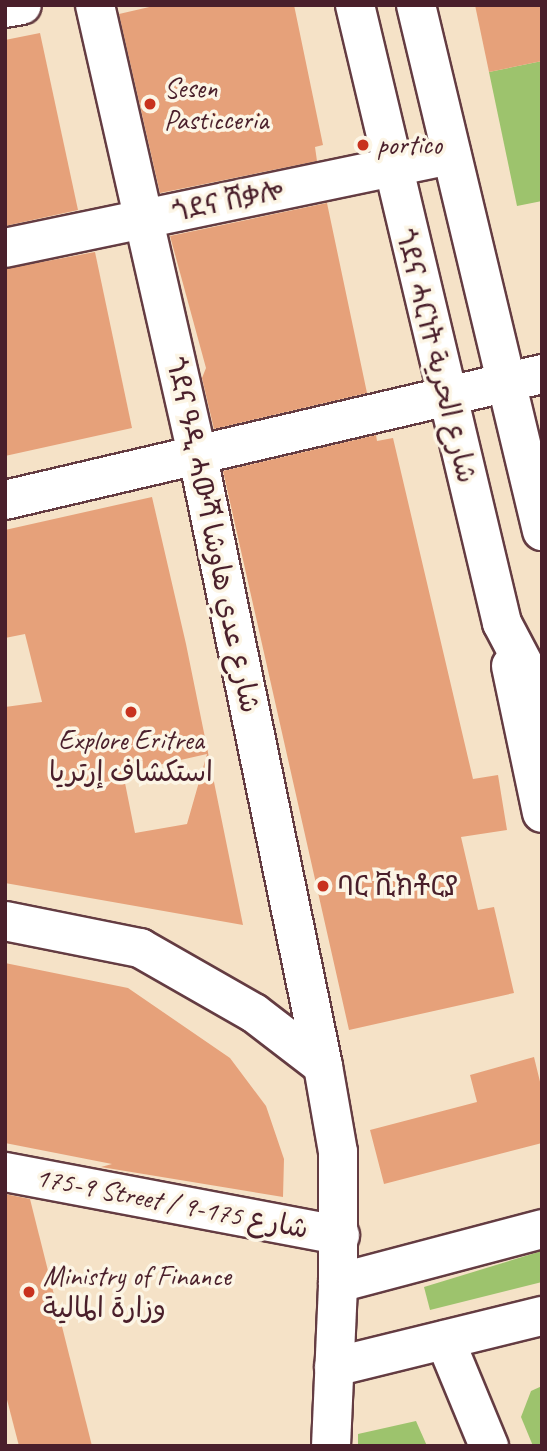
<!DOCTYPE html>
<html>
<head>
<meta charset="utf-8">
<style>
  body { margin:0 }
  #map { position:relative; width:547px; height:1451px; overflow:hidden; background:#f5e2c7; font-family:Caveat,"Playpen Sans Arabic","Noto Sans Ethiopic",sans-serif }
  div>[style] { position:absolute }
  [style*='--x'] { left:calc(var(--x)*1px); top:calc(var(--y)*1px); width:calc(var(--w)*1px); rotate:calc(var(--a)*1deg) }
  .green>* { inset:0; background:#9dc36d }
  .building>* { inset:0; background:#e6a17a }
  .roads { filter:drop-shadow(2px 0 #643c42) drop-shadow(-2px 0 #643c42) drop-shadow(0 2px #643c42) drop-shadow(0 -2px #643c42) }
  .minor>* { height:38px; margin:-19px; padding:0 19px; transform-origin:19px; border-radius:19px; background:#fff }
  .secondary>* { height:38px; margin:-19px; padding:0 19px; transform-origin:19px; border-radius:19px; background:#fff }
  .primary>* { height:38px; margin:-19px; padding:0 19px; transform-origin:19px; border-radius:19px; background:#fff }
  .dots>* { width:19px; height:19px; translate:-50% -50%; box-sizing:border-box; border:4px solid #fcf5e5; border-radius:50% }
  span { translate:-50% -50%; white-space:nowrap; text-align:center; line-height:1.15; -webkit-text-stroke:7px #fcf5e5; paint-order:stroke }
  .poi-label { font-size:28px; color:#4a1f2b }
  .left { translate:0 -50%; text-align:left }
  .street-label { font-size:28px; color:#4a1f2b }
  .frame { position:absolute; inset:0; border:7px solid #4a1f2b; pointer-events:none }
</style>
</head>
<body>
<div id="map">
  <div class="green">
    <i style="clip-path:polygon(542px 61px,542px 201px,517px 206px,489px 72px)"></i>
    <i style="clip-path:polygon(542px 1251px,542px 1282px,430px 1310px,424px 1287px)"></i>
    <i style="clip-path:polygon(542px 1386px,542px 1446px,533px 1446px,521px 1417px,531px 1391px)"></i>
    <i style="clip-path:polygon(416px 1421px,427px 1446px,358px 1446px,358px 1434px)"></i>
  </div>
  <div class="building">
    <i style="clip-path:polygon(158px 5px,294px 5px,323px 145px,315px 147px,317px 161px,160px 193px,119px 14px)"></i>
    <i style="clip-path:polygon(475px 5px,542px 5px,542px 61px,489px 72px)"></i>
    <i style="clip-path:polygon(40px 33px,78px 210px,5px 226px,5px 40px)"></i>
    <i style="clip-path:polygon(327px 203px,367px 393px,214px 429px,202px 378px,206px 368px,170px 236px)"></i>
    <i style="clip-path:polygon(95px 252px,132px 428px,5px 456px,5px 269px)"></i>
    <i style="clip-path:polygon(376px 435px,377px 441px,393px 438px,473px 779px,498px 775px,507px 830px,461px 837px,478px 910px,494px 907px,514px 993px,349px 1030px,223px 471px)"></i>
    <i style="clip-path:polygon(evenodd,152px 497px,186px 644px,243px 925px,5px 883px,5px 707px,42px 702px,25px 634px,5px 638px,5px 530px,152px 497px,207px 754px,187px 824px,135px 833px,123px 773px,207px 754px)"></i>
    <i style="clip-path:polygon(5px 963px,128px 988px,230px 1058px,266px 1106px,284px 1159px,283px 1197px,101px 1167px,112px 1164px,5px 1143px)"></i>
    <i style="clip-path:polygon(534px 1057px,542px 1090px,542px 1143px,384px 1184px,370px 1130px,477px 1102px,470px 1075px)"></i>
    <i style="clip-path:polygon(5px 1194px,30px 1199px,92px 1446px,19px 1446px,5px 1392px)"></i>
  </div>
  <div class="roads">
    <div class="minor">
      <i style="--x:95;--y:5;--w:464;--a:77.2"></i>
      <i style="--x:198;--y:457;--w:622;--a:78.4"></i>
      <i style="--x:5;--y:8;--w:17;--a:-10"></i>
      <i style="--x:5;--y:248;--w:456;--a:-11.8"></i>
      <i style="--x:5;--y:500;--w:552;--a:-13.2"></i>
      <i style="--x:5;--y:1172;--w:341;--a:10.7"></i>
      <i style="--x:445;--y:1340;--w:115;--a:67.5"></i>
    </div>
    <div class="secondary">
      <i style="--x:5;--y:921;--w:138;--a:11.3"></i>
      <i style="--x:140;--y:948;--w:131;--a:29.7"></i>
      <i style="--x:254;--y:1013;--w:87;--a:37.5"></i>
      <i style="--x:323;--y:1066;--w:87;--a:80.1"></i>
      <i style="--x:338;--y:1152;--w:131;--a:90"></i>
    </div>
    <div class="primary">
      <i style="--x:355;--y:5;--w:635;--a:76.62"></i>
      <i style="--x:502;--y:623;--w:86;--a:62.2"></i>
      <i style="--x:416;--y:5;--w:541;--a:76.53"></i>
      <i style="--x:511;--y:666;--w:150;--a:78.1"></i>
      <i style="--x:334;--y:1367;--w:214;--a:-13.8"></i>
      <i style="--x:331;--y:1446;--w:163;--a:-87.5"></i>
      <i style="--x:338;--y:1283;--w:211;--a:-14.8"></i>
    </div>
  </div>
  <div class="dots">
    <i style="left:150px;top:104px;background:#c8321e"></i>
    <i style="left:363px;top:145px;background:#c8321e"></i>
    <i style="left:131px;top:712px;background:#c8321e"></i>
    <i style="left:323px;top:886px;background:#c8321e"></i>
    <i style="left:29px;top:1292px;background:#c8321e"></i>
  </div>
  <div class="poi-label">
    <span class="left" style="left:164px;top:104px">Sesen<br>Pasticceria</span>
    <span class="left" style="left:377px;top:145px">portico</span>
    <span style="left:131px;top:756px">Explore Eritrea<br>استكشاف إرتريا</span>
    <span class="left" style="left:337px;top:886px">ባር ቪክቶርያ</span>
    <span class="left" style="left:43px;top:1292px">Ministry of Finance<br>وزارة المالية</span>
  </div>
  <div class="street-label">
    <span style="left:228px;top:201px;rotate:-12deg">ጎደና ሸቃሎ</span>
    <span style="left:436px;top:356px;rotate:76deg">ጎደና ሓርነት شارع الحرية</span>
    <span style="left:213px;top:535px;rotate:78deg">ጎደና ዓዲ ሓውሻ شارع عدي هاوشا</span>
    <span style="left:172px;top:1203px;rotate:11deg">175-9 Street / شارع 175-9</span>
  </div>
  <div class="frame"></div>
</div>
</body>
</html>
